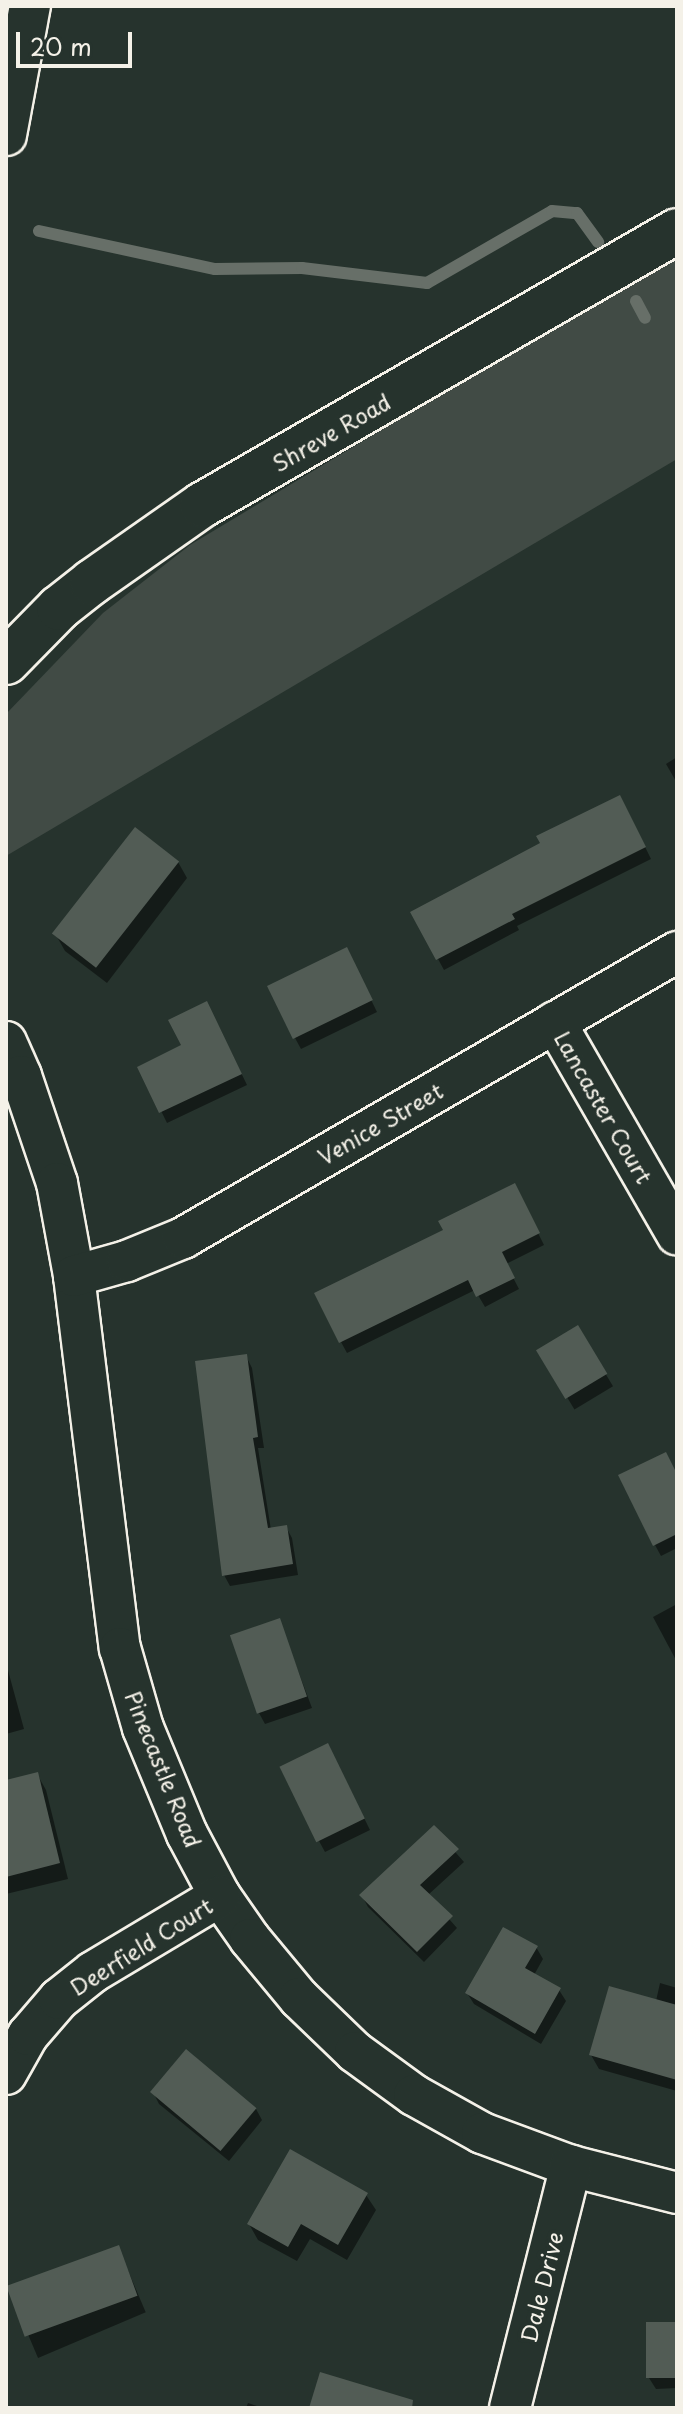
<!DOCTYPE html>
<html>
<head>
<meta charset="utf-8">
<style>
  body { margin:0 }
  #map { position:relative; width:683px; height:2414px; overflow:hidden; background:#26332d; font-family:"Playpen Sans",sans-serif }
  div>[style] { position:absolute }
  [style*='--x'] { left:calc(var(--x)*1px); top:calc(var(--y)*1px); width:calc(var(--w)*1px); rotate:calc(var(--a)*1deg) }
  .green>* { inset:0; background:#414b45 }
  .shadow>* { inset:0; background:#0007; transform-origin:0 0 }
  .stream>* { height:12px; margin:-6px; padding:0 6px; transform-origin:6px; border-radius:6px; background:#676f68 }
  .building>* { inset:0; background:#525c55; transform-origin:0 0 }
  .roads { filter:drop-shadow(2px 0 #f4f1e8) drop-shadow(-2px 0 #f4f1e8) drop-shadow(0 2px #f4f1e8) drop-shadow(0 -2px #f4f1e8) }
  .minor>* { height:40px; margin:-20px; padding:0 20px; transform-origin:20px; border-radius:20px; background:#26332d }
  .secondary>* { height:44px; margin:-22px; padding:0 22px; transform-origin:22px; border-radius:22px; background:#26332d }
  span { translate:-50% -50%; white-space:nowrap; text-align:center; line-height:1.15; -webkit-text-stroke:8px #26332d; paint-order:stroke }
  .street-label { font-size:22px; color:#f4f1e8 }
  .frame { position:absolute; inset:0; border:8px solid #f4f1e8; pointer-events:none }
  .scale { position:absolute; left:16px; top:32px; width:116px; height:36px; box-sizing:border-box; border:4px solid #f4f1e8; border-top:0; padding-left:10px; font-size:24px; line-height:28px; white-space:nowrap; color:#f4f1e8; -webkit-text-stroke:6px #26332d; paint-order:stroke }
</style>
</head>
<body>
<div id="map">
  <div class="green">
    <i style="clip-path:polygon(677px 252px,677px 459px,6px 856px,6px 714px,103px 613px,190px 545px)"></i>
  </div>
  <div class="shadow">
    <i style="clip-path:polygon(677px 757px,677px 783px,666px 764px)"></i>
    <i style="clip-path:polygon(626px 808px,651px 859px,517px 926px,519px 930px,444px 970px,413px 913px)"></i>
    <i style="clip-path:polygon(178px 862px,187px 878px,107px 983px,65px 951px,56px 935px)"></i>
    <i style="clip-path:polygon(352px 961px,377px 1012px,301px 1049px,295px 1038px)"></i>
    <i style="clip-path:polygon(213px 1015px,247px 1085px,167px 1123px,140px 1068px,184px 1046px)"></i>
    <i style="clip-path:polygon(520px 1197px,544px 1245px,506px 1264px,519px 1289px,485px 1307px,475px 1290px,347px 1353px,341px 1342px)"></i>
    <i style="left:578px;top:1328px;width:68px;height:45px;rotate:59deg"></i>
    <i style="clip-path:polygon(246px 1356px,252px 1368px,264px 1448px,258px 1448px,271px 1530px,286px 1527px,292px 1538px,298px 1575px,230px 1586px,224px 1575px)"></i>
    <i style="clip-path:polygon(677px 1476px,677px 1548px,661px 1556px,655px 1545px)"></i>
    <i style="clip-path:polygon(677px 1604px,677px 1662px,653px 1617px)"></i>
    <i style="clip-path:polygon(279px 1620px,312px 1708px,265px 1724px,259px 1713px)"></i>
    <i style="clip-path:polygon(6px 1663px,24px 1729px,6px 1734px)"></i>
    <i style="clip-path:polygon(334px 1757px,370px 1830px,325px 1852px,319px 1841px)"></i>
    <i style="clip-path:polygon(37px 1774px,46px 1790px,68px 1879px,6px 1894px,6px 1782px)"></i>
    <i style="clip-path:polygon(434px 1828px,464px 1862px,428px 1895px,457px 1928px,424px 1962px,368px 1907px,362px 1896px)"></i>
    <i style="clip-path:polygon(536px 1947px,543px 1959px,534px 1975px,559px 1990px,566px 2001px,541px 2044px,474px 2004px,467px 1993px)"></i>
    <i style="clip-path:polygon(660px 1983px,677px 1988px,677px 2091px,599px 2069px,591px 2055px,656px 2001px)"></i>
    <i style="clip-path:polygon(153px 2092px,256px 2109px,262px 2120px,229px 2161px,159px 2104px)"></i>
    <i style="clip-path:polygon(366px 2195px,376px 2210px,347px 2260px,310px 2239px,297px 2261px,258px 2240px,249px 2224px)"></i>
    <i style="left:118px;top:2247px;width:71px;height:117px;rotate:67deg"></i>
    <i style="clip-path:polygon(677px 2324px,677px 2388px,656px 2389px,649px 2378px)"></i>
    <i style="clip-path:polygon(248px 2403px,263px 2408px,246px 2408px)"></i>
  </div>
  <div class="stream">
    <i style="--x:39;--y:231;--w:180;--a:12.2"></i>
    <i style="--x:215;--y:269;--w:87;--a:-0.7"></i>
    <i style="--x:302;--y:268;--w:126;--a:6.8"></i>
    <i style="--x:427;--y:283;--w:144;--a:-29.9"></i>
    <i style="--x:552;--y:211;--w:25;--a:5"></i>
    <i style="--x:577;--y:213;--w:36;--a:54"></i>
    <i style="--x:636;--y:301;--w:19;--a:62"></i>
  </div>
  <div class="building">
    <i style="clip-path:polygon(620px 795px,646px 847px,512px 914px,515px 919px,436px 960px,410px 912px,540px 843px,536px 836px)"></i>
    <i style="left:135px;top:827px;width:56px;height:135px;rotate:38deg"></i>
    <i style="left:347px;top:947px;width:59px;height:89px;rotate:64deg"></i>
    <i style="clip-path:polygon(207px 1001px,242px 1074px,159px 1113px,137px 1067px,181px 1045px,168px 1020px)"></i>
    <i style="clip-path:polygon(515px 1183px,540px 1233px,502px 1252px,515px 1278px,476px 1297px,468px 1280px,339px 1343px,314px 1293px,443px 1230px,438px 1221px)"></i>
    <i style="left:578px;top:1325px;width:57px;height:49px;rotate:59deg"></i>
    <i style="clip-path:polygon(247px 1354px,258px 1437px,253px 1438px,268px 1528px,287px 1525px,293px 1564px,222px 1576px,195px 1361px)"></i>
    <i style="clip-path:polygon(666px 1452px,677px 1474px,677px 1534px,653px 1546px,618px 1475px)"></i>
    <i style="left:280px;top:1618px;width:83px;height:53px;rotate:71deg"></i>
    <i style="left:328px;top:1743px;width:84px;height:54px;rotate:64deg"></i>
    <i style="clip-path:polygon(38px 1772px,60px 1863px,6px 1877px,6px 1780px)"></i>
    <i style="clip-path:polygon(434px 1825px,459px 1849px,420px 1885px,453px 1916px,417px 1952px,359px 1895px)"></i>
    <i style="clip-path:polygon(503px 1927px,538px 1946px,525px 1968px,561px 1988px,535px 2034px,465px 1993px)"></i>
    <i style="clip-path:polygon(609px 1986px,677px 2005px,677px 2080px,589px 2055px)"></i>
    <i style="left:186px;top:2049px;width:92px;height:56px;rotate:40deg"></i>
    <i style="clip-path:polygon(290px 2149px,368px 2193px,338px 2245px,301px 2224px,288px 2247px,247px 2224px)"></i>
    <i style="left:119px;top:2245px;width:54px;height:120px;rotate:70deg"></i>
    <i style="left:677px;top:2322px;width:56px;height:31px;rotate:90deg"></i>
    <i style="clip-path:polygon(320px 2372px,413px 2400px,412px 2408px,309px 2408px)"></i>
  </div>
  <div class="roads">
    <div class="minor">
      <i style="--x:6;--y:135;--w:131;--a:-79.5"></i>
      <i style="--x:555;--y:1022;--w:245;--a:60.1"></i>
      <i style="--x:6;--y:1042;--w:37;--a:66"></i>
      <i style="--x:21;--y:1076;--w:113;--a:71.4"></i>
      <i style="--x:57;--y:1183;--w:95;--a:79.6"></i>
      <i style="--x:74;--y:1276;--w:375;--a:83"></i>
      <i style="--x:120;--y:1648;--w:83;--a:74"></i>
      <i style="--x:143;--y:1728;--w:115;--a:67.5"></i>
      <i style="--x:187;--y:1834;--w:70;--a:62"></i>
      <i style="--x:220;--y:1896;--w:52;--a:55.1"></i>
      <i style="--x:250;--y:1939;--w:77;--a:50.3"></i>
      <i style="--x:299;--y:1998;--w:78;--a:44"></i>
      <i style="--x:355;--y:2052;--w:73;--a:36.1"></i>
      <i style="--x:414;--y:2095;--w:78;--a:29.2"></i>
      <i style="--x:482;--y:2133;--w:95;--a:20.3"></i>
      <i style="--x:571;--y:2166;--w:109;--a:14.3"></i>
      <i style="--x:74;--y:1276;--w:55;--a:-15.8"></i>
      <i style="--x:127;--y:1261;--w:61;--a:-22.3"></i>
      <i style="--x:183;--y:1238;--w:571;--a:-30.07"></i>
      <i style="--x:6;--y:2074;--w:45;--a:-60.6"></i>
      <i style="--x:28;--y:2035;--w:48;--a:-49.3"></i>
      <i style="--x:59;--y:1999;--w:43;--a:-38.5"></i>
      <i style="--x:93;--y:1972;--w:148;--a:-30.9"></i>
      <i style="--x:510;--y:2408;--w:250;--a:-75.9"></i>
    </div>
    <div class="secondary">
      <i style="--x:6;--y:662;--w:76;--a:-45.5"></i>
      <i style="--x:59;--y:608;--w:42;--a:-38.2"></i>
      <i style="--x:92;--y:582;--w:134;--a:-35"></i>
      <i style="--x:202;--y:505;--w:548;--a:-29.98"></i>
    </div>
  </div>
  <div class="street-label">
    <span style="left:331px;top:432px;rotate:-30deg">Shreve Road</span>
    <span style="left:604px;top:1107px;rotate:60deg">Lancaster Court</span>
    <span style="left:380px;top:1123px;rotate:-30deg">Venice Street</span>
    <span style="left:164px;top:1769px;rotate:68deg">Pinecastle Road</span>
    <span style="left:141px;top:1946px;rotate:-32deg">Deerfield Court</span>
    <span style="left:541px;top:2287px;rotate:-76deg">Dale Drive</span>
  </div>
  <div class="frame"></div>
  <div class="scale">20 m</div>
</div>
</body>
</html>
